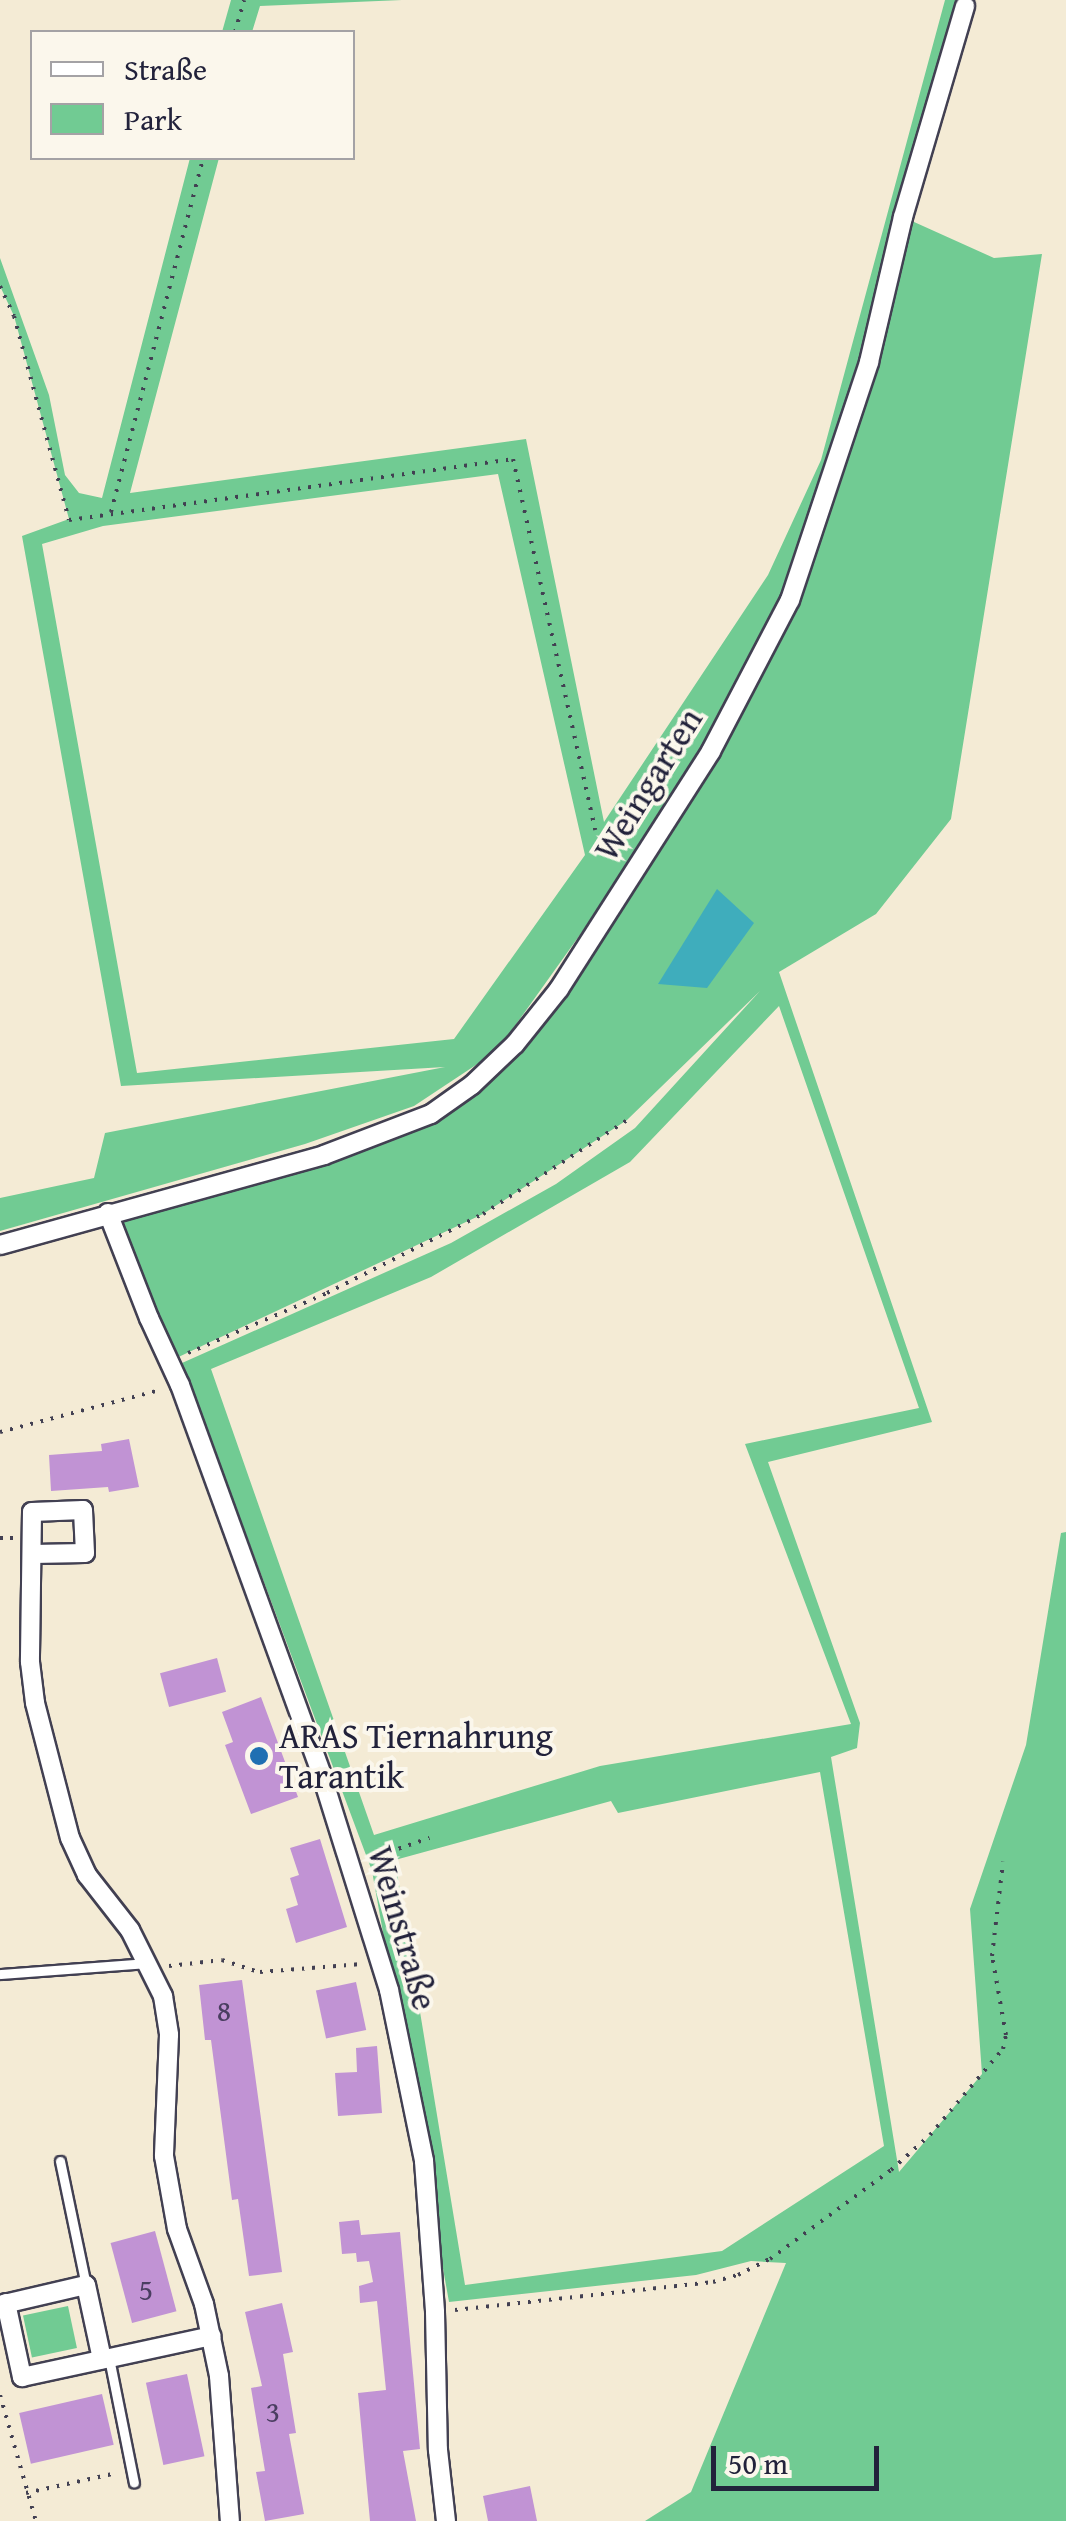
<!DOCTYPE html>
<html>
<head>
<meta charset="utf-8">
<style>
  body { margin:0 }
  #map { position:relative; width:1066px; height:2521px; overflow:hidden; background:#f4ebd5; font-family:"Gentium Book Plus",serif }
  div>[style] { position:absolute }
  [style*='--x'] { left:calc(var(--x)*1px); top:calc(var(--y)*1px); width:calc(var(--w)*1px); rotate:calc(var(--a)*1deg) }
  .green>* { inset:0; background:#71cb93; transform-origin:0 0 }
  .water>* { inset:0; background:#3fadbc }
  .building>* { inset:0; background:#c193d4; transform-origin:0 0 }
  .path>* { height:4px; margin-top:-2px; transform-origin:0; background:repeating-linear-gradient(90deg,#424052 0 2.5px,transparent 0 10.5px) }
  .roads { filter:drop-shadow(2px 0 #424052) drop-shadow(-2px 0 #424052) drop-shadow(0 2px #424052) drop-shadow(0 -2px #424052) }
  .lane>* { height:9px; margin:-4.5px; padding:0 4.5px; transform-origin:4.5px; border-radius:4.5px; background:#fff }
  .street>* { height:18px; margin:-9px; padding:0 9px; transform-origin:9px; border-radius:9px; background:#fff }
  .dots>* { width:28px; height:28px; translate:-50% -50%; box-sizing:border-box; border:5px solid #fbf7ec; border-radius:50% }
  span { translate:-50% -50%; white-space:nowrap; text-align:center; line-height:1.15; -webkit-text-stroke:8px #fbf7ec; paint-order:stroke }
  .number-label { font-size:30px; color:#4a3e61 }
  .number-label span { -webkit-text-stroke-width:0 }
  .street-label { font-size:35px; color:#22223b }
  .poi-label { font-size:35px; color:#22223b }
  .left { translate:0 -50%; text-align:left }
  .legend { position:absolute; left:30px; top:30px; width:325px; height:130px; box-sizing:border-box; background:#fbf7ec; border:2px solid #a4a2a5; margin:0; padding:12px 18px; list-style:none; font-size:30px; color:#22223b }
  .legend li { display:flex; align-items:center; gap:20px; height:50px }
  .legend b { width:50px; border:2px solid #a4a2a5 }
  .scale { position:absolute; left:711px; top:2446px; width:168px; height:45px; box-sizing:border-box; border:5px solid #22223b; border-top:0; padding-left:12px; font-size:30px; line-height:35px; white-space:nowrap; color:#22223b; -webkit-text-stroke:8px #fbf7ec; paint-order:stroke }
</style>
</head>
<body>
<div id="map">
  <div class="green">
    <i style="clip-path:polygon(231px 0,402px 0,260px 6px,252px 32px,222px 32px)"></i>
    <i style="clip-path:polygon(evenodd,945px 0,963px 0,903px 217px,994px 258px,1042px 254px,951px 819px,876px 914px,779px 972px,932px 1422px,768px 1462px,860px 1723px,857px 1748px,831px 1757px,899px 2172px,982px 2074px,970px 1909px,1026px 1745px,1061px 1533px,1066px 1532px,1066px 2521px,645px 2521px,691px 2492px,786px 2263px,751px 2261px,696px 2275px,449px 2302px,372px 1871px,182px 1363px,451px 1243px,556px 1184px,635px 1128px,760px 991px,627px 1120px,483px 1214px,170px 1361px,108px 1213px,431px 1114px,515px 1044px,623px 882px,678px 821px,745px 689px,711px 751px,497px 1051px,414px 1106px,305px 1144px,0 1231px,0 1198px,94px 1178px,105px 1133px,445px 1067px,121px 1086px,22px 536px,69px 519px,14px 316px,0 286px,0 258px,49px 395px,65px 475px,79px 493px,102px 498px,190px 158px,219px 158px,130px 493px,526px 439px,604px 822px,768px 575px,821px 460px,945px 0,498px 474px,585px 855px,454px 1039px,137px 1073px,42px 544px,103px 526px,498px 474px,945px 0,779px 1006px,919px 1408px,745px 1444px,851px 1724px,600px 1766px,374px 1835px,211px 1369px,431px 1277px,630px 1162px,779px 1006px,945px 0,820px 1772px,884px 2146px,722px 2251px,465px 2285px,395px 1860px,611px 1801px,618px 1813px,820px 1772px)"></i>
    <i style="left:68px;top:2306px;width:43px;height:46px;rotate:78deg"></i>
  </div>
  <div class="water">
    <i style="clip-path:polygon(717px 889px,754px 923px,707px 988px,658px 984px)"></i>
  </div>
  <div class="building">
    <i style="clip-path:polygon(129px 1439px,139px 1487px,109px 1492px,108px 1487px,51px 1491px,49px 1455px,102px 1451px,101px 1444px)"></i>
    <i style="left:217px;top:1658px;width:35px;height:59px;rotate:75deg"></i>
    <i style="clip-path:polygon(261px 1697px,298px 1797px,251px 1814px,225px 1745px,233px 1742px,222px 1712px)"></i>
    <i style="clip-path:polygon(320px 1839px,347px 1927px,296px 1943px,286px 1909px,298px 1905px,290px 1878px,299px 1875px,290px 1848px)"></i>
    <i style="clip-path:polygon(242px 1980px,282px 2272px,249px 2276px,238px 2199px,232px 2200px,211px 2040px,205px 2040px,199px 1985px)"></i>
    <i style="left:356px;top:1982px;width:49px;height:41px;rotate:78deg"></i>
    <i style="clip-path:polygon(377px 2046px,382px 2113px,338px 2116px,335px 2073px,357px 2072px,356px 2048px)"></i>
    <i style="clip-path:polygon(359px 2220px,361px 2235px,400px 2232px,420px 2449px,403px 2451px,416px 2521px,370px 2521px,358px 2393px,386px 2390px,377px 2301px,360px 2303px,359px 2286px,373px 2282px,369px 2261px,357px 2262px,356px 2253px,342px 2254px,339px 2222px)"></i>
    <i style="left:155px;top:2231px;width:83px;height:46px;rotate:75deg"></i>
    <i style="clip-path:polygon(282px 2303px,293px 2352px,283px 2354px,296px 2433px,289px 2434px,304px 2514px,265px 2521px,256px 2472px,265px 2471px,251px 2388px,262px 2386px,245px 2312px)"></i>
    <i style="left:187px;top:2374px;width:84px;height:42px;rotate:78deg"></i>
    <i style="left:102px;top:2394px;width:52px;height:85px;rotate:77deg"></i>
    <i style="clip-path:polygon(530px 2486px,537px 2521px,488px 2521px,483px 2496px)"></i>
  </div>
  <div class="path">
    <i style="--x:235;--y:32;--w:33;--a:-74"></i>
    <i style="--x:0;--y:286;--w:33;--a:65"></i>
    <i style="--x:14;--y:316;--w:211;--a:74.9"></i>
    <i style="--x:69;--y:520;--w:448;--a:-7.8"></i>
    <i style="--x:513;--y:459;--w:380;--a:77.5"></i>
    <i style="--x:111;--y:512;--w:366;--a:-75.4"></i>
    <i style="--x:188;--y:1353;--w:151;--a:-23.3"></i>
    <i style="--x:327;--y:1293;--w:175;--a:-26.9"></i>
    <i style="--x:483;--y:1214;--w:172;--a:-33.1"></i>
    <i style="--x:0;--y:1432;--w:165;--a:-14.7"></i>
    <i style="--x:0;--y:1538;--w:13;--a:0"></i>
    <i style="--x:369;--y:1859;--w:64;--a:-19.3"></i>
    <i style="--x:169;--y:1966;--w:53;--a:-6.5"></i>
    <i style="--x:222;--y:1960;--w:40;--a:18"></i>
    <i style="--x:260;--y:1972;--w:102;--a:-4.5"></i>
    <i style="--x:455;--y:2310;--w:260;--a:-6.2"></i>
    <i style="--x:713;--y:2282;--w:26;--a:-16"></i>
    <i style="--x:738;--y:2275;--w:36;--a:-27"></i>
    <i style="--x:770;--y:2259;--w:150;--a:-36.3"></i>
    <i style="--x:891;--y:2170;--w:52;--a:-41.9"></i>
    <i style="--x:930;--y:2135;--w:113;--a:-49.7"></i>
    <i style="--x:1003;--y:2049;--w:14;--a:-78"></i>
    <i style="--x:1006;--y:2035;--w:80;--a:-100"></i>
    <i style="--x:992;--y:1956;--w:95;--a:-83.3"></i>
    <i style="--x:0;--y:2395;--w:131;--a:74.1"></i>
    <i style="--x:26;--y:2493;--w:93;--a:-12.4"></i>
  </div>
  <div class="roads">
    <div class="lane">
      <i style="--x:0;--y:1974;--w:147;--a:-4.3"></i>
      <i style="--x:60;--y:2161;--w:127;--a:78.2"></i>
      <i style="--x:109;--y:2358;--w:127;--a:78.7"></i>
    </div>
    <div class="street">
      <i style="--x:108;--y:1213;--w:113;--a:68.7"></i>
      <i style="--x:149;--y:1318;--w:74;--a:65.2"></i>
      <i style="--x:180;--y:1385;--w:416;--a:70"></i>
      <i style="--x:322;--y:1776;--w:224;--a:72.6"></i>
      <i style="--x:389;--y:1990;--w:175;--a:78.4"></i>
      <i style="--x:424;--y:2161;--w:151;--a:85.8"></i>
      <i style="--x:435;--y:2312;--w:138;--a:88.8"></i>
      <i style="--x:438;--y:2450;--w:71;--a:83.6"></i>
      <i style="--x:0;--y:1245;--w:336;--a:-15.5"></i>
      <i style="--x:324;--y:1155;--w:115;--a:-21"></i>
      <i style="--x:431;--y:1114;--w:50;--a:-35.3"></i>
      <i style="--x:472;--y:1085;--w:59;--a:-43.6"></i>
      <i style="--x:515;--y:1044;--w:70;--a:-51.3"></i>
      <i style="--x:559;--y:989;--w:282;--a:-57.4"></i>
      <i style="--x:711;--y:751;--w:170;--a:-62.4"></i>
      <i style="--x:790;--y:600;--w:251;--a:-71.6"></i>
      <i style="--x:869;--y:362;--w:149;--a:-76.8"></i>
      <i style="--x:903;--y:217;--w:220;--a:-73.6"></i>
      <i style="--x:33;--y:1554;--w:52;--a:-1.1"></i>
      <i style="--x:85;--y:1553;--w:43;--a:-92.7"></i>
      <i style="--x:83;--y:1510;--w:51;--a:177.8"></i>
      <i style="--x:32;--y:1512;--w:150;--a:90.8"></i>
      <i style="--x:30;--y:1662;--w:41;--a:83"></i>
      <i style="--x:35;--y:1703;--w:139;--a:75.5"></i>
      <i style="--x:70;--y:1838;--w:41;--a:65.3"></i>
      <i style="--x:87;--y:1875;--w:70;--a:52"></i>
      <i style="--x:130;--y:1930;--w:74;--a:63.4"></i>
      <i style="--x:163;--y:1996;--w:39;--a:81"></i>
      <i style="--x:169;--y:2035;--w:121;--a:92.4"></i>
      <i style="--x:164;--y:2156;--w:74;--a:79.9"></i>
      <i style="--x:177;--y:2229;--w:80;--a:70.2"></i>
      <i style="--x:204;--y:2304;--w:74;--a:78.2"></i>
      <i style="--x:219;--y:2376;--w:145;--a:85.7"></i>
      <i style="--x:6;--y:2303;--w:76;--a:77.8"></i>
      <i style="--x:22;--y:2377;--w:194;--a:-12.2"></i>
      <i style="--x:0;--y:2305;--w:88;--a:-13.1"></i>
      <i style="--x:86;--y:2285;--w:76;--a:77.8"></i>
    </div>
  </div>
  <div class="dots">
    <i style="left:259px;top:1756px;background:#1f6fb2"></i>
  </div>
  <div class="number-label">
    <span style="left:224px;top:2010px">8</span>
    <span style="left:146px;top:2289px">5</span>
    <span style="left:273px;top:2411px">3</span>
  </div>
  <div class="street-label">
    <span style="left:648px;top:784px;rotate:-58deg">Weingarten</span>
    <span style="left:403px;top:1928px;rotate:74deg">Weinstraße</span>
  </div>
  <div class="poi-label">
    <span class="left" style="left:279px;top:1756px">ARAS Tiernahrung<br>Tarantik</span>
  </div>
  <ul class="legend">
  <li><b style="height:12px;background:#fff"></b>Straße</li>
  <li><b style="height:28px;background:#71cb93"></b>Park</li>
  </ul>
  <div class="scale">50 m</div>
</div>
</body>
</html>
